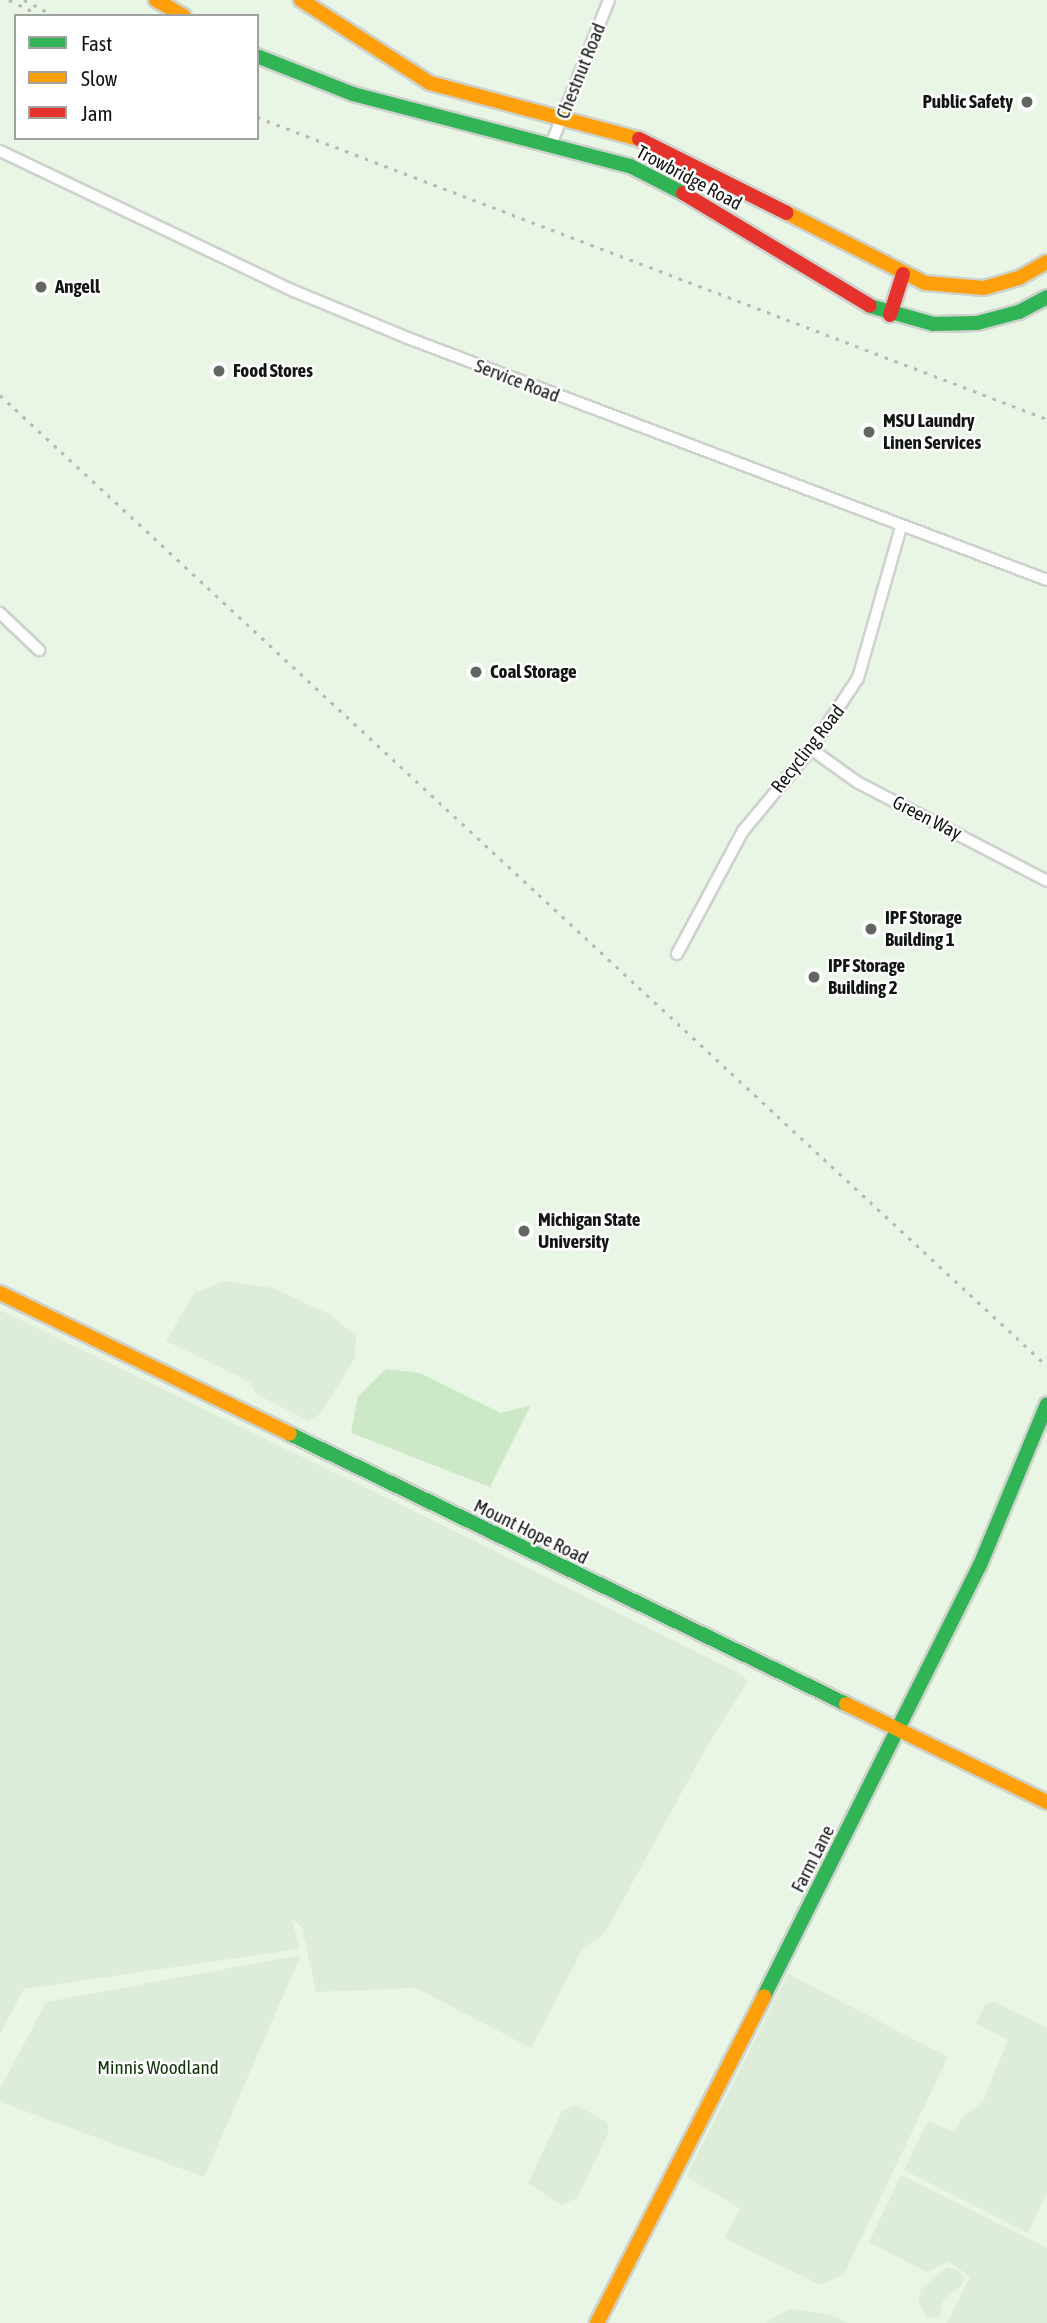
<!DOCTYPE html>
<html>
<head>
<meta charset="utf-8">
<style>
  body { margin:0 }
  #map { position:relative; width:1047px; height:2323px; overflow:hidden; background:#f3faf2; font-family:"Asap Condensed",sans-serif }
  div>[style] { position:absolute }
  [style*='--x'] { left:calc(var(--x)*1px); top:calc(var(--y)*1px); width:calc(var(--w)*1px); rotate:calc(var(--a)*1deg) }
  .built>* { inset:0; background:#e9f6e6 }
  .green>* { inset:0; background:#deedda }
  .water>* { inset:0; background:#cce8c7 }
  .roads { filter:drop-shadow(2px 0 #cdd2cc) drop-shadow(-2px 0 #cdd2cc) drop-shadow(0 2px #cdd2cc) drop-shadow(0 -2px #cdd2cc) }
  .street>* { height:10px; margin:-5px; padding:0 5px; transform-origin:5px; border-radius:5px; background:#fdfefd }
  .fast>* { height:14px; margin:-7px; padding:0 7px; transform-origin:7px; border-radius:7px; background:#30b455 }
  .slow>* { height:14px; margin:-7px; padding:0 7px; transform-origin:7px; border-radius:7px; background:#ff9f0a }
  .jam>* { height:14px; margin:-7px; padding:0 7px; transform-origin:7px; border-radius:7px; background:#e5322d }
  .rail>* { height:2.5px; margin-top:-1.25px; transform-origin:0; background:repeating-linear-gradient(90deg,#b8b9b7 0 3.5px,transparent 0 10.5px) }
  .dots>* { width:19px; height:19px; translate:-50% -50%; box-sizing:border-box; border:4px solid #fff; border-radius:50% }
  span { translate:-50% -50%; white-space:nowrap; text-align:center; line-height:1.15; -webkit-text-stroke:5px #fff; paint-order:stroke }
  .street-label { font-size:19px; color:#121612 }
  .poi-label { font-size:19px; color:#121612; font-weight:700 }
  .right { translate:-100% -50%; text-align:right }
  .left { translate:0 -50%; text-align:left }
  .park-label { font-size:19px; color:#123509 }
  .legend { position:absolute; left:14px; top:14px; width:245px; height:126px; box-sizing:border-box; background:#fff; border:2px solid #a0a2a0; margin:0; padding:9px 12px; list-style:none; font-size:21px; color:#121612 }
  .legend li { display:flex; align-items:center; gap:14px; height:35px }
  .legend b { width:35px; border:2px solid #a0a2a0 }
</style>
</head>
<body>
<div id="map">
  <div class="built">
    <i style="clip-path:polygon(evenodd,0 0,1047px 0,1047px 2323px,0 2323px,0 0,16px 16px,257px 16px,257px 138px,16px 138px,16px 16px)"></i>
  </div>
  <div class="green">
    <i style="clip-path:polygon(225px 1281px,273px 1288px,329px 1314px,356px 1336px,355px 1358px,320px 1414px,309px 1421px,256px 1394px,250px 1382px,166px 1341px,195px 1292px)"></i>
    <i style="clip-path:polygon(0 1310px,422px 1515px,739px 1673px,748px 1681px,706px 1748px,605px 1933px,582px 1950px,531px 2048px,416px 1988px,316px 1992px,302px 1927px,292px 1919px,299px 1949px,24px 1989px,0 2034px)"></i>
    <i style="clip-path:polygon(301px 1955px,204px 2177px,0 2102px,0 2089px,46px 2002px)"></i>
    <i style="clip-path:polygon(788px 1974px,948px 2057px,844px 2274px,821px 2285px,724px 2238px,740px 2209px,686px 2176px)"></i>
    <i style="clip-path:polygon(994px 2002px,1047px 2028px,1047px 2192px,1028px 2233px,904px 2170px,928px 2121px,955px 2132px,961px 2119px,983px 2101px,1008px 2040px,976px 2023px,985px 2004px)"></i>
    <i style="clip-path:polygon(576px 2105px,607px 2122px,608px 2134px,577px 2198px,561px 2205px,528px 2183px,562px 2111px)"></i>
    <i style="clip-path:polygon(901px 2175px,1047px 2248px,1047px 2323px,947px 2323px,970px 2277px,949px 2262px,926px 2272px,869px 2242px)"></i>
    <i style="clip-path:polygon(947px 2267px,958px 2270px,965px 2278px,962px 2285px,943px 2301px,940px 2317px,927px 2318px,918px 2301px,921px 2289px)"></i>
    <i style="clip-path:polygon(789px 2309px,829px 2314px,849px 2323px,766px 2323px)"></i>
  </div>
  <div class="water">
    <i style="clip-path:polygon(386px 1369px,420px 1373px,501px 1413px,531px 1405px,490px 1487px,351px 1433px,358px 1396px)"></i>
  </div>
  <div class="roads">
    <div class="street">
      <i style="--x:552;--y:142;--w:153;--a:-68.1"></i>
      <i style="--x:0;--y:151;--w:326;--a:25.5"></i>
      <i style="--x:294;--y:291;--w:129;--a:22.4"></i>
      <i style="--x:413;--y:340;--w:678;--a:20.73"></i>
      <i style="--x:0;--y:613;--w:54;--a:43.5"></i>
      <i style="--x:811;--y:749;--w:57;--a:35.7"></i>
      <i style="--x:857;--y:782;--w:214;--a:27.5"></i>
      <i style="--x:677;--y:954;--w:140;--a:-61.8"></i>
      <i style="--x:743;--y:831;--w:107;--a:-50.3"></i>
      <i style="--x:811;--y:749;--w:85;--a:-56.5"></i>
      <i style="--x:858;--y:678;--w:157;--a:-74.1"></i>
    </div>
    <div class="fast">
      <i style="--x:257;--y:56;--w:103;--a:21.6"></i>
      <i style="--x:353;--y:94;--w:286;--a:14.6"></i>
      <i style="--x:630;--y:166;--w:59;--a:27"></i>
      <i style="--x:870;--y:306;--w:66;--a:15.9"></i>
      <i style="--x:933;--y:324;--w:44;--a:-1.3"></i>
      <i style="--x:977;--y:323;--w:43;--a:-14.7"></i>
      <i style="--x:1019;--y:312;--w:32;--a:-28"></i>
      <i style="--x:290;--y:1434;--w:618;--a:25.9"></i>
      <i style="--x:764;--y:1996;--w:482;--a:-63.4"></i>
      <i style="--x:980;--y:1565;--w:174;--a:-67.4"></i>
    </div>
    <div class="slow">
      <i style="--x:156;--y:0;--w:32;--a:30"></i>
      <i style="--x:301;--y:0;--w:153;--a:32.8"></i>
      <i style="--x:430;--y:83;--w:216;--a:15"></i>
      <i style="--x:787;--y:213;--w:155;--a:26.9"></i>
      <i style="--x:925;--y:283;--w:59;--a:4.8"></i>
      <i style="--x:984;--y:288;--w:36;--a:-16"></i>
      <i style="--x:1019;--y:278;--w:32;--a:-30"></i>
      <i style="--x:0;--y:1293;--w:322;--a:25.9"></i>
      <i style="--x:846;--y:1704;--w:224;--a:26"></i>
      <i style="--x:597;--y:2323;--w:367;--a:-62.9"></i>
    </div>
    <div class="jam">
      <i style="--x:639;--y:139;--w:165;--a:26.6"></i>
      <i style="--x:683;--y:193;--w:218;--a:31.1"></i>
      <i style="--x:890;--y:315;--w:43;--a:-72.4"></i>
    </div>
  </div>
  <div class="rail">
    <i style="--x:9;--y:0;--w:25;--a:26"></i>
    <i style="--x:24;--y:0;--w:36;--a:27"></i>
    <i style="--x:257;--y:117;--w:846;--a:20.92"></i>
    <i style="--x:0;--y:395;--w:1428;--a:42.84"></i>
  </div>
  <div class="dots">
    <i style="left:1027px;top:102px;background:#616660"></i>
    <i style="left:41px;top:287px;background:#616660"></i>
    <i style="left:219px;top:371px;background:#616660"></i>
    <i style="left:869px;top:432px;background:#616660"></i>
    <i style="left:476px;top:672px;background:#616660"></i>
    <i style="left:871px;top:929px;background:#616660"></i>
    <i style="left:814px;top:977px;background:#616660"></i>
    <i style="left:524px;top:1231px;background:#616660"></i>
  </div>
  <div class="street-label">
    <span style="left:581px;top:71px;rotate:-68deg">Chestnut Road</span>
    <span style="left:689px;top:178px;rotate:28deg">Trowbridge Road</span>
    <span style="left:517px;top:381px;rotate:21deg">Service Road</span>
    <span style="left:808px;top:749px;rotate:-52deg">Recycling Road</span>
    <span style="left:927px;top:818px;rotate:27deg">Green Way</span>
    <span style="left:531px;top:1532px;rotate:26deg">Mount Hope Road</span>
    <span style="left:813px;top:1859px;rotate:-63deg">Farm Lane</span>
  </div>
  <div class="poi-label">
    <span class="right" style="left:1013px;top:102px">Public Safety</span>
    <span class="left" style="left:55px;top:287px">Angell</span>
    <span class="left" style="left:233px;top:371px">Food Stores</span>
    <span class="left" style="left:883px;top:432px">MSU Laundry<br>Linen Services</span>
    <span class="left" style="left:490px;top:672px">Coal Storage</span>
    <span class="left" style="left:885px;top:929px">IPF Storage<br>Building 1</span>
    <span class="left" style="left:828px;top:977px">IPF Storage<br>Building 2</span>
    <span class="left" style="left:538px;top:1231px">Michigan State<br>University</span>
  </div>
  <div class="park-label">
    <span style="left:158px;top:2068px">Minnis Woodland</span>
  </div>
  <ul class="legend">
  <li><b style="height:9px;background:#30b455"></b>Fast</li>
  <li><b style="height:9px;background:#ff9f0a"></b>Slow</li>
  <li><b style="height:9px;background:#e5322d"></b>Jam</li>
  </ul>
</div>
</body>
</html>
